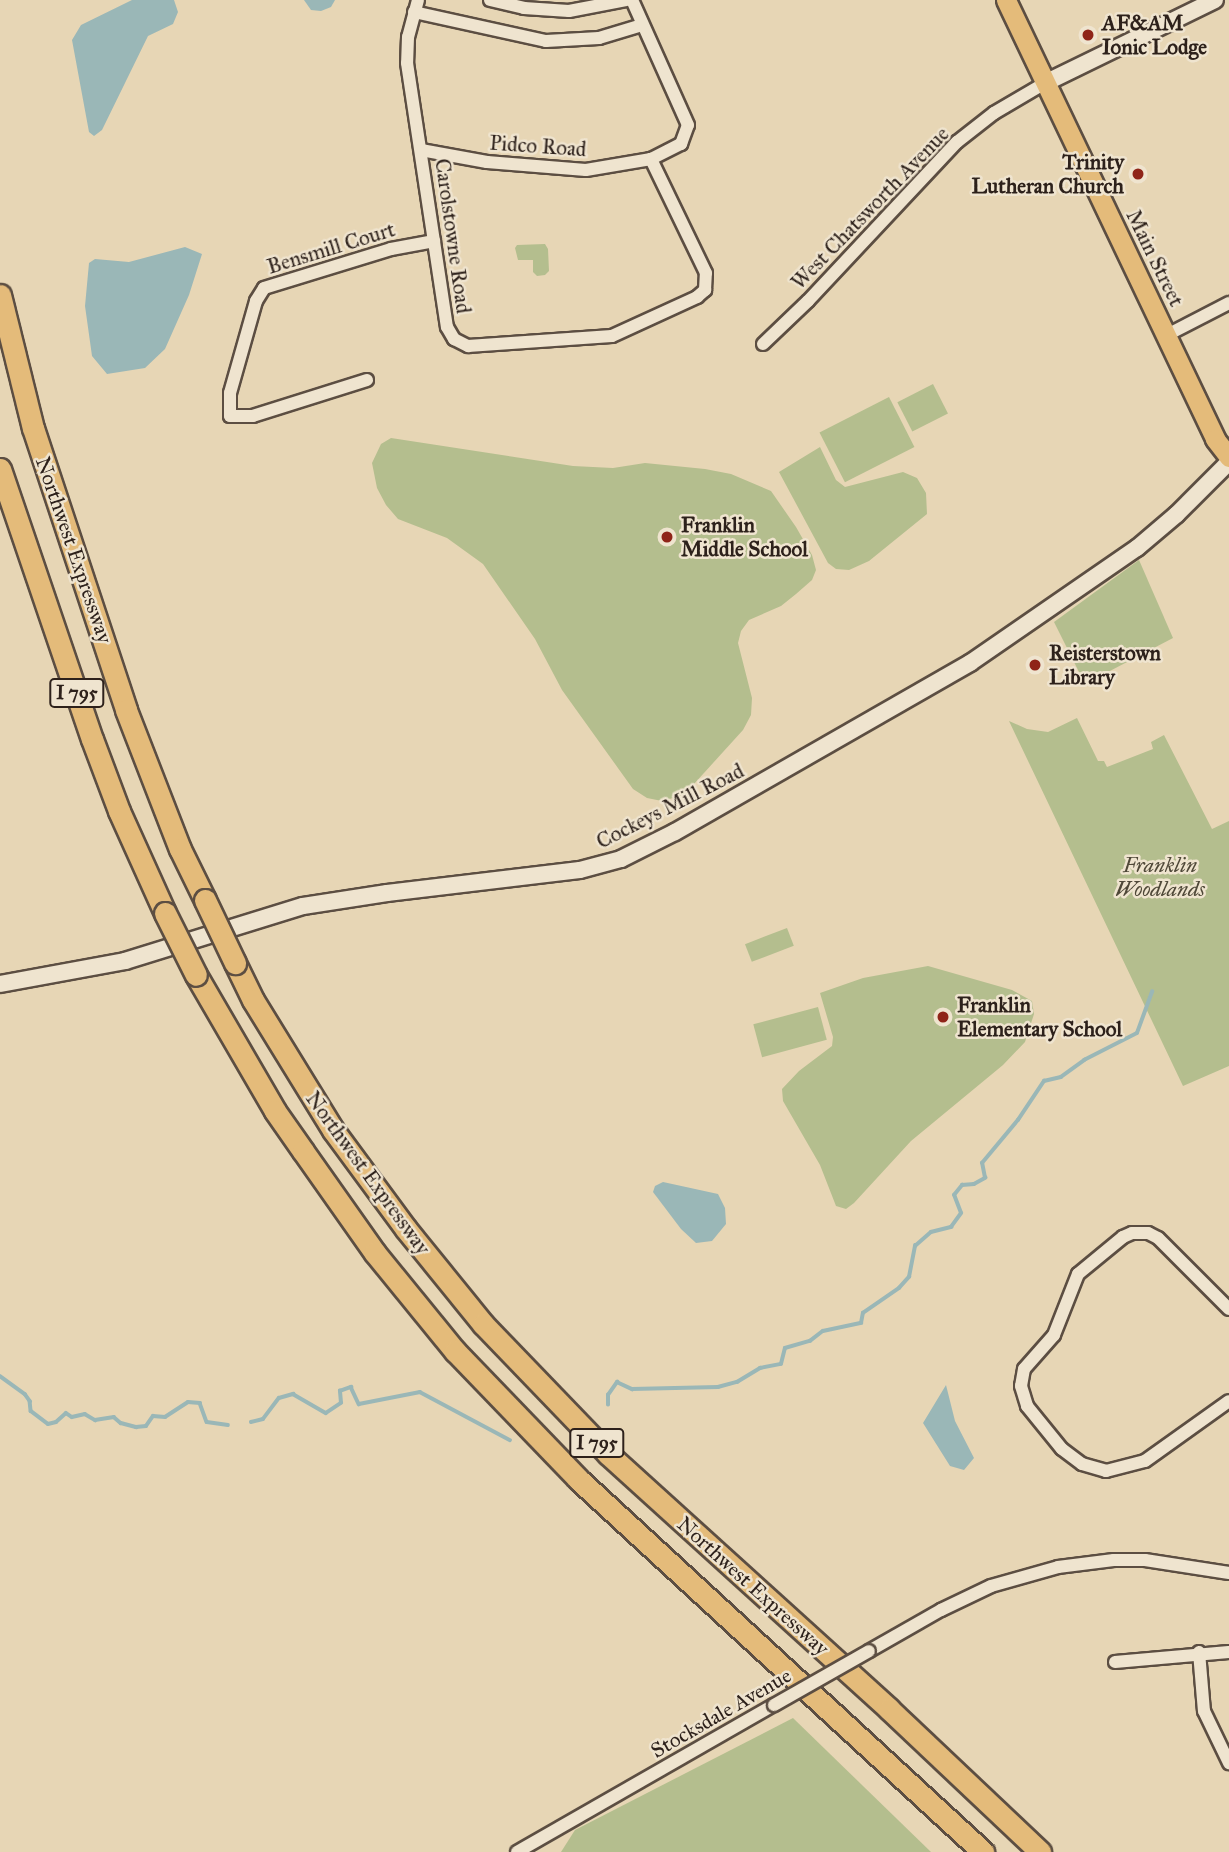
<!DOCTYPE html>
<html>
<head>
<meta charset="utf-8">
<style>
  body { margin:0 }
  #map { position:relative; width:1229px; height:1852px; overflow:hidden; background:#e7d6b5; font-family:"IM FELL Great Primer",serif }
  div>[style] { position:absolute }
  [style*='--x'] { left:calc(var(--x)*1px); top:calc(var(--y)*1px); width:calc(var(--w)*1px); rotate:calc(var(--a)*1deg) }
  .green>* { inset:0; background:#b4be8e; transform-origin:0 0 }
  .water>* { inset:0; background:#9ab7b7 }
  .stream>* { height:3.5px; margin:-1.75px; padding:0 1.75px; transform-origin:1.75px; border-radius:1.75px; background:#9ab7b7 }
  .roads { filter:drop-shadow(2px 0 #5c4e42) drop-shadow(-2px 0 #5c4e42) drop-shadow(0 2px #5c4e42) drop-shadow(0 -2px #5c4e42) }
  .street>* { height:12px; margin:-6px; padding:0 6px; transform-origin:6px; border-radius:6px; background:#efe4cf }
  .secondary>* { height:16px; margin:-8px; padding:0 8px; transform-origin:8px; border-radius:8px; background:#efe4cf }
  .primary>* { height:19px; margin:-9.5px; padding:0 9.5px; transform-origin:9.5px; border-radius:9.5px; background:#e4bb7a }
  .highway>* { height:21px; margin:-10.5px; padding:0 10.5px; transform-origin:10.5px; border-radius:10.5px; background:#e4bb7a }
  .bridges { filter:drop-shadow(2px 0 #5c4e42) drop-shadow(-2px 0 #5c4e42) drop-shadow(0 2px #5c4e42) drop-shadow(0 -2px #5c4e42) }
  .street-bridge>* { height:12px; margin:-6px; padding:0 6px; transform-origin:6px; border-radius:6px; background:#efe4cf }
  .highway-bridge>* { height:21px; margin:-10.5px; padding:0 10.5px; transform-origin:10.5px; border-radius:10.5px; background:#e4bb7a }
  .dots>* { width:19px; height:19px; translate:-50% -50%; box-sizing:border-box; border:4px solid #efe4cf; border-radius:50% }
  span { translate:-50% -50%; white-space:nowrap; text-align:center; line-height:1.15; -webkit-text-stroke:5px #efe4cf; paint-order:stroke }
  .shield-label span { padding:2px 5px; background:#efe4cf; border:2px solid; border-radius:5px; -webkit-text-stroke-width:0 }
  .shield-label { font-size:19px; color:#2d211b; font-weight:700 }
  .poi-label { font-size:21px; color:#2d211b; font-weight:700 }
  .left { translate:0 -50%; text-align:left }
  .right { translate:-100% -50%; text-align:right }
  .street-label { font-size:21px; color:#2d211b }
  .park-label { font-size:21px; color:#4f4838; font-style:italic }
</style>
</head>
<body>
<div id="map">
  <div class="green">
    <i style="clip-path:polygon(545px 244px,548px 249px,549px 271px,545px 275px,537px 276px,533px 272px,533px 260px,518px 260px,515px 248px,517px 245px)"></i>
    <i style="left:933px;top:384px;width:33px;height:40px;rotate:63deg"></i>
    <i style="left:889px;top:397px;width:56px;height:78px;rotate:63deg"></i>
    <i style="clip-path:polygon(391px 438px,573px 466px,613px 468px,645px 463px,705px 469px,731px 474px,771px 491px,796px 527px,812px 555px,816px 570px,812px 580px,796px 594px,781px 606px,749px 620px,741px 631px,738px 643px,752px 698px,751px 715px,743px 730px,684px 795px,662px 801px,647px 798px,633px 789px,562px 690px,535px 639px,483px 564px,447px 538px,398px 519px,386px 505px,377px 488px,372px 463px,381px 444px)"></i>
    <i style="clip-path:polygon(820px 447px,836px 480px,845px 487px,903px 472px,917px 478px,926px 493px,927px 514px,869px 561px,849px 570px,836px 569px,828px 563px,779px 472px)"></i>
    <i style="clip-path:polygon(1139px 560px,1173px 638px,1085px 684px,1054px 622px)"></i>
    <i style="clip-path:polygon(1077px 718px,1098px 761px,1104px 761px,1107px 767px,1153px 749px,1151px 742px,1164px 735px,1212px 829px,1229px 821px,1229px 1066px,1183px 1086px,1009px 721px,1027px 729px,1048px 732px)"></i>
    <i style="left:787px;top:928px;width:19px;height:45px;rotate:69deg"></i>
    <i style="clip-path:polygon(928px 966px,1012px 990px,1032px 1001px,1034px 1014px,1025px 1042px,1003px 1065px,911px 1141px,854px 1203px,846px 1209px,836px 1206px,820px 1165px,783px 1101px,782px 1089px,799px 1071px,832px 1046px,833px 1037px,820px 993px,863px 978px)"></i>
    <i style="left:818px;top:1007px;width:34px;height:67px;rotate:75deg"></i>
    <i style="clip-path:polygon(793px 1718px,931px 1852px,561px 1852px,575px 1830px)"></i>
  </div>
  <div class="water">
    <i style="clip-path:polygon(132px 0,174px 0,178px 12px,173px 24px,148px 36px,102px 130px,94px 136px,89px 132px,72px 40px,81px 25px)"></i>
    <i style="clip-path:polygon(304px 0,335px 0,331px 7px,321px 11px,311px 10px)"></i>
    <i style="clip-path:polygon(185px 247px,202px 254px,189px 295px,165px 349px,145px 368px,107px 374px,92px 356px,85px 306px,89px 263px,95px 259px,129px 262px)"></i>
    <i style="clip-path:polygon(663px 1182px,718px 1194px,725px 1208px,726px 1224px,712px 1241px,696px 1243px,681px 1229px,653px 1192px,655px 1186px)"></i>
    <i style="clip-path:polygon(946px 1385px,955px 1421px,974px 1458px,964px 1470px,950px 1466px,923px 1423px)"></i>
  </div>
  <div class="stream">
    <i style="--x:0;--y:1376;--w:31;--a:36"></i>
    <i style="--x:25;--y:1394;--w:9;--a:54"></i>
    <i style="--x:30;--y:1401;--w:10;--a:84"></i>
    <i style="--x:31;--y:1411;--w:21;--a:37"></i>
    <i style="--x:48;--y:1424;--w:8;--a:-14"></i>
    <i style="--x:56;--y:1422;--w:13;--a:-42"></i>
    <i style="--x:66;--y:1413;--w:7;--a:34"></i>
    <i style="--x:72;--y:1417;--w:13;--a:-13"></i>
    <i style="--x:85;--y:1414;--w:12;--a:31"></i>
    <i style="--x:95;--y:1420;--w:19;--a:-9"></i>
    <i style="--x:114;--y:1417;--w:9;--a:41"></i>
    <i style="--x:121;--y:1423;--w:16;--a:15"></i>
    <i style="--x:136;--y:1427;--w:10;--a:-6"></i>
    <i style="--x:146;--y:1426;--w:12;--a:-55"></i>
    <i style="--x:153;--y:1416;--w:12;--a:5"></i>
    <i style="--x:165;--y:1417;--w:27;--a:-33"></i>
    <i style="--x:188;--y:1402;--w:12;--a:5"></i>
    <i style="--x:200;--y:1403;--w:20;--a:70"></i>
    <i style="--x:207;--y:1422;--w:21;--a:8"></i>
    <i style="--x:608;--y:1405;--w:10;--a:-90"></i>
    <i style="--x:608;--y:1395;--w:16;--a:-55"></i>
    <i style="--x:617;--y:1382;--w:17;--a:25"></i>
    <i style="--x:632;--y:1389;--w:86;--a:-1.3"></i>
    <i style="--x:718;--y:1387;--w:20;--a:-15"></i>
    <i style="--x:737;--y:1382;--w:27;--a:-31"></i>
    <i style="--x:760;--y:1368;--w:21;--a:-11"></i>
    <i style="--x:781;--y:1364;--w:16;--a:-76"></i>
    <i style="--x:785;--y:1348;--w:26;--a:-16"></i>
    <i style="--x:810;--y:1341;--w:16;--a:-38"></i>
    <i style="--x:823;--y:1331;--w:39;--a:-12"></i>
    <i style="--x:861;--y:1323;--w:10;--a:-79"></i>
    <i style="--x:863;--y:1313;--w:44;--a:-34.8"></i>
    <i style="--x:899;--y:1288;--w:15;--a:-48"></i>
    <i style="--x:909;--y:1277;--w:32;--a:-79"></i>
    <i style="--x:915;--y:1246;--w:21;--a:-41"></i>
    <i style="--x:931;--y:1232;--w:21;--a:-14"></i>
    <i style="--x:951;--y:1227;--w:17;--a:-54"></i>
    <i style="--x:961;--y:1213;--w:19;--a:-111"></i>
    <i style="--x:954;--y:1195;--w:13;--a:-51"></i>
    <i style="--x:962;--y:1185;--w:12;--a:-5"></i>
    <i style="--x:974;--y:1184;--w:13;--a:-29"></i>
    <i style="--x:985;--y:1178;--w:15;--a:-101"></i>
    <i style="--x:982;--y:1163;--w:56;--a:-50.1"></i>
    <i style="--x:1018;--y:1120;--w:47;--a:-56.3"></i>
    <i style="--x:1044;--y:1081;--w:17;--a:-13"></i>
    <i style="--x:1061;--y:1077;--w:29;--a:-36"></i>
    <i style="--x:1084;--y:1060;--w:59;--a:-27"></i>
    <i style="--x:1137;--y:1033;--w:44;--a:-69.9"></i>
    <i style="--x:251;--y:1422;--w:12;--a:-14"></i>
    <i style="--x:263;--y:1419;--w:26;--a:-53"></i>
    <i style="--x:279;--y:1398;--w:15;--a:-16"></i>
    <i style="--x:293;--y:1394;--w:38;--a:30"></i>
    <i style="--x:326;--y:1413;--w:18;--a:-34"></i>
    <i style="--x:341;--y:1403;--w:12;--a:-95"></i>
    <i style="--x:340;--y:1391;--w:12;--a:-20"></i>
    <i style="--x:351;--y:1387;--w:19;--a:65"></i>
    <i style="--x:359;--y:1404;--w:62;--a:-11.1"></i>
    <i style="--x:420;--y:1392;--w:102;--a:28.1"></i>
  </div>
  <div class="roads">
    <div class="street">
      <i style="--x:418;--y:0;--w:38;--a:105"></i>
      <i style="--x:408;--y:37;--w:26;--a:92"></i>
      <i style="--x:407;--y:63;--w:267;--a:81.4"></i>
      <i style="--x:447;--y:327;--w:14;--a:60"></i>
      <i style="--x:454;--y:339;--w:16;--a:27"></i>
      <i style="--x:468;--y:346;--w:144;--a:-4"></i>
      <i style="--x:612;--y:336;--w:94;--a:-24.6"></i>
      <i style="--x:697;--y:297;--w:11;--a:-41"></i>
      <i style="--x:705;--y:290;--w:17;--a:-87"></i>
      <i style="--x:706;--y:273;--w:127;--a:-115.8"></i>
      <i style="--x:651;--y:159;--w:34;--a:-27"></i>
      <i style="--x:681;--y:144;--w:20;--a:-70"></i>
      <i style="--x:688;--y:125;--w:137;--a:-114.1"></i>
      <i style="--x:490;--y:0;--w:35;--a:13"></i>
      <i style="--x:524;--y:8;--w:45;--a:3.8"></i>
      <i style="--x:569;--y:11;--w:58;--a:-10.9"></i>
      <i style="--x:414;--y:12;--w:135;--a:12.4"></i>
      <i style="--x:546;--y:41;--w:53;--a:-3.2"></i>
      <i style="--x:599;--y:38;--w:45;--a:-16.8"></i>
      <i style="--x:421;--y:150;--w:67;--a:10.3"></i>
      <i style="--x:487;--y:162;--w:99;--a:4.6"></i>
      <i style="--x:586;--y:170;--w:66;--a:-9.6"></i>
      <i style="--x:1167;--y:335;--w:70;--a:-27.3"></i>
      <i style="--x:763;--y:344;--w:62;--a:-43.7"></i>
      <i style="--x:808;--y:301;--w:218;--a:-46.9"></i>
      <i style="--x:957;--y:142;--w:47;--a:-38.1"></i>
      <i style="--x:994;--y:113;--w:59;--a:-30.5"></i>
      <i style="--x:367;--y:380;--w:120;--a:162.5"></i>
      <i style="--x:253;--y:416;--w:23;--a:180"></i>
      <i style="--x:230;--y:416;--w:23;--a:-90"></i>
      <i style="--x:230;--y:393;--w:96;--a:-74.2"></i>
      <i style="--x:256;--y:301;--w:15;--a:-58"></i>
      <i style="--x:264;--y:288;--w:133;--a:-17.1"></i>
      <i style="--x:391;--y:249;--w:44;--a:-10.5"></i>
      <i style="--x:1229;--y:1309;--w:100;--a:-135"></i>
      <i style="--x:1158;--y:1238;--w:11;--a:-153"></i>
      <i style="--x:1148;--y:1233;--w:16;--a:180"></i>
      <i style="--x:1132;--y:1233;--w:10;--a:156"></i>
      <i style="--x:1123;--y:1237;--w:58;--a:140.6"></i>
      <i style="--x:1078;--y:1274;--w:66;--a:111.5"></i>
      <i style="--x:1054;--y:1335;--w:45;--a:131.4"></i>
      <i style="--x:1024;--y:1369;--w:17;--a:100"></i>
      <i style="--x:1021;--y:1386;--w:21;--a:73"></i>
      <i style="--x:1027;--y:1406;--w:55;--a:50.9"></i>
      <i style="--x:1062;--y:1449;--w:25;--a:37"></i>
      <i style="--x:1082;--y:1464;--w:25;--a:16"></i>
      <i style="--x:1106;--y:1471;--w:40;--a:-14.4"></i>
      <i style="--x:1145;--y:1461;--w:103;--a:-35.5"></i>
      <i style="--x:869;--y:1651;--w:83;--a:-29.7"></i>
      <i style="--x:941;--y:1610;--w:55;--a:-25.6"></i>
      <i style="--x:991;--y:1586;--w:70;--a:-15.8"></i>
      <i style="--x:1058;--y:1567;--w:56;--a:-7.1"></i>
      <i style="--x:1114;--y:1560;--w:31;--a:0"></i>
      <i style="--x:1145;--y:1560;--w:85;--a:8.8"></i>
      <i style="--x:1199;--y:1652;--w:59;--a:85.2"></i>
      <i style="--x:1204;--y:1711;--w:58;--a:64.3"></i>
      <i style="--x:1115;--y:1662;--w:114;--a:-5"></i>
      <i style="--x:517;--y:1852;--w:296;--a:-29.8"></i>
    </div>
    <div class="secondary">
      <i style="--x:1045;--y:83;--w:189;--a:-26"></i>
      <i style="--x:0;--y:984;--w:127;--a:-10.4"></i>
      <i style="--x:125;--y:961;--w:186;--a:-17.2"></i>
      <i style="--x:303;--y:906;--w:85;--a:-8.8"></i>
      <i style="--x:387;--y:893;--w:194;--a:-6.8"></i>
      <i style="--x:580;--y:870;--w:42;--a:-15"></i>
      <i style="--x:621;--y:859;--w:60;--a:-26.6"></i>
      <i style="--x:675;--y:832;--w:340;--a:-29.8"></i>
      <i style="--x:970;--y:663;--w:203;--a:-34.6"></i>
      <i style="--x:1137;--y:548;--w:52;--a:-40.4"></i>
      <i style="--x:1177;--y:514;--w:74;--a:-45"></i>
    </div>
    <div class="primary">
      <i style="--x:1006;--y:0;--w:486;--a:64.5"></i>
      <i style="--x:1215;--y:439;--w:23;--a:52"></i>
    </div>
    <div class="highway">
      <i style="--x:0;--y:295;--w:137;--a:76.1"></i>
      <i style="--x:33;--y:428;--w:297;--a:71.7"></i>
      <i style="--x:126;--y:710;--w:149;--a:68.8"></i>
      <i style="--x:180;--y:849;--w:57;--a:63.9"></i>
      <i style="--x:0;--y:469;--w:285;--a:71.2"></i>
      <i style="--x:92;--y:739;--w:77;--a:69.4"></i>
      <i style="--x:119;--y:811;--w:112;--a:65.7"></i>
      <i style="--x:235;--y:963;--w:41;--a:64.1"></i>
      <i style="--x:253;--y:1000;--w:153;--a:58.4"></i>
      <i style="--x:333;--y:1130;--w:123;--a:53.6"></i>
      <i style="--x:406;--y:1229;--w:122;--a:51"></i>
      <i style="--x:483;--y:1324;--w:180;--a:46.1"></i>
      <i style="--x:608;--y:1454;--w:379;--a:42.2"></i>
      <i style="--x:889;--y:1709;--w:208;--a:43.4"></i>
      <i style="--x:196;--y:975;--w:157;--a:59.8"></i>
      <i style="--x:275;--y:1111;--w:49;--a:55"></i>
      <i style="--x:303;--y:1151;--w:125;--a:54.8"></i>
      <i style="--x:375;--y:1253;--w:127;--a:50.8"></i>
      <i style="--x:455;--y:1351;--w:178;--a:46.1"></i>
      <i style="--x:578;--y:1479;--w:551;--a:42.64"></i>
    </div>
  </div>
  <div class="bridges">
    <div class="street-bridge">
      <i style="--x:774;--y:1705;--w:109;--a:-29.6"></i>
    </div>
    <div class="highway-bridge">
      <i style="--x:205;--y:900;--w:70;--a:64.5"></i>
      <i style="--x:165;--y:913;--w:69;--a:63.4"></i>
    </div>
  </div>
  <div class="dots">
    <i style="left:1088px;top:35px;background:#8f2418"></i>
    <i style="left:1138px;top:174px;background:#8f2418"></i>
    <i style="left:667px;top:537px;background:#8f2418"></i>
    <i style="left:1035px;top:665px;background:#8f2418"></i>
    <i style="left:943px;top:1017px;background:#8f2418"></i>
  </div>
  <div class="shield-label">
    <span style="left:77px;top:693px">I 795</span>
    <span style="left:597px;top:1443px">I 795</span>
  </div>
  <div class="poi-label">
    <span class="left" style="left:1102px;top:35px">AF&amp;AM<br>Ionic Lodge</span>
    <span class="right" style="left:1124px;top:174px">Trinity<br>Lutheran Church</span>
    <span class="left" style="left:681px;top:537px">Franklin<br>Middle School</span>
    <span class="left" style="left:1049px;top:665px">Reisterstown<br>Library</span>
    <span class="left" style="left:957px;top:1017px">Franklin<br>Elementary School</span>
  </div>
  <div class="street-label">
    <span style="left:538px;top:146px;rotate:4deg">Pidco Road</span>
    <span style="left:870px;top:208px;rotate:-46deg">West Chatsworth Avenue</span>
    <span style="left:453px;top:236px;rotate:82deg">Carolstowne Road</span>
    <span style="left:331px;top:248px;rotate:-17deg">Bensmill Court</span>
    <span style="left:1155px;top:258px;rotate:64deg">Main Street</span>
    <span style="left:74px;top:550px;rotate:71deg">Northwest Expressway</span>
    <span style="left:670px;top:806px;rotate:-27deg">Cockeys Mill Road</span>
    <span style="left:368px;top:1173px;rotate:54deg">Northwest Expressway</span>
    <span style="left:753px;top:1586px;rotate:42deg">Northwest Expressway</span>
    <span style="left:721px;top:1713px;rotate:-30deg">Stocksdale Avenue</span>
  </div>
  <div class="park-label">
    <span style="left:1160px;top:877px">Franklin<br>Woodlands</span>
  </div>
</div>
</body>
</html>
